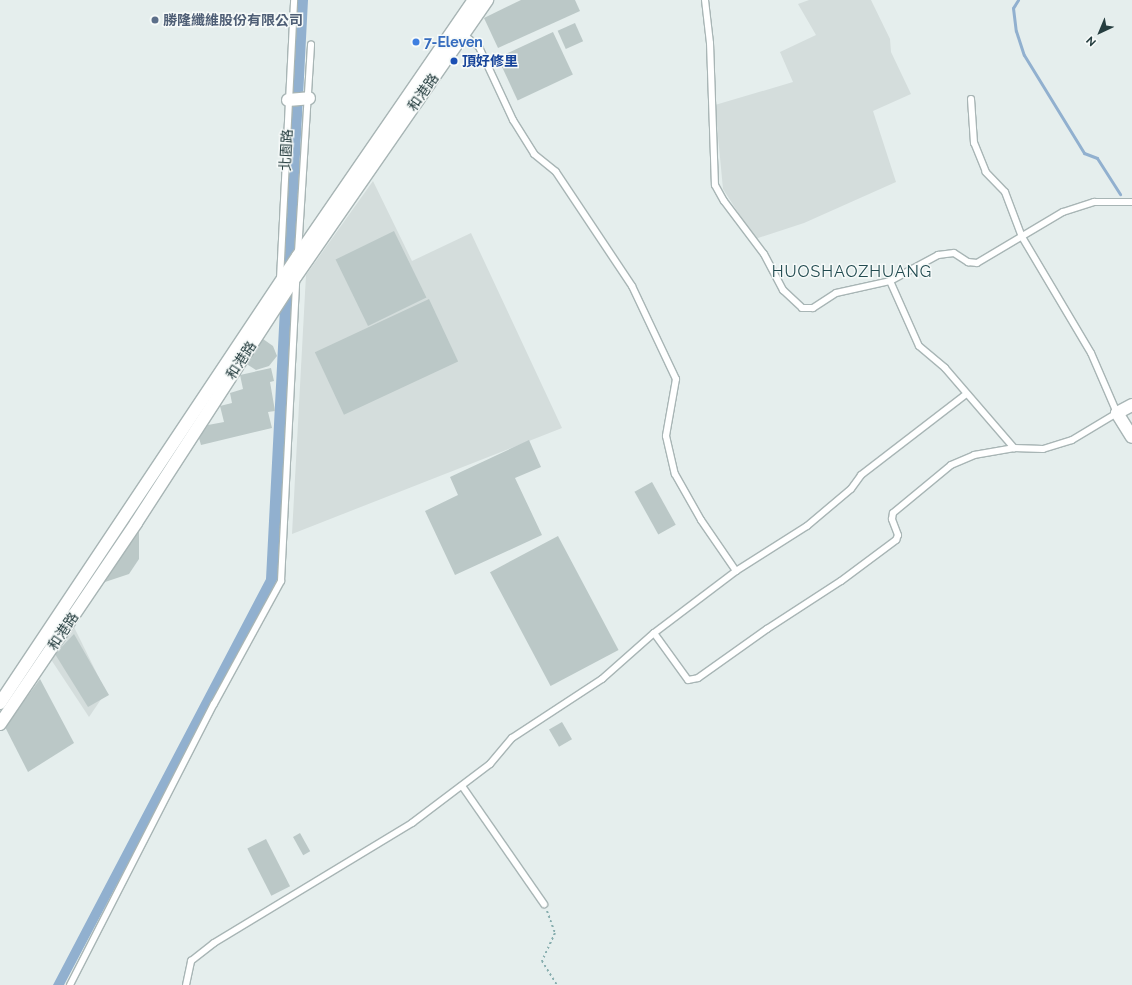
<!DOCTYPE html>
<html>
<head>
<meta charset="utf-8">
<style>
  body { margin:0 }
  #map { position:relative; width:1132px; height:985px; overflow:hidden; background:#e5eeed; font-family:Raleway,"Noto Sans TC",sans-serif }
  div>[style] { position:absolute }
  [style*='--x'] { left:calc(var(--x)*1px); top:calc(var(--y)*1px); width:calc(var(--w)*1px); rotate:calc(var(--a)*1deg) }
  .built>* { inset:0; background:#d4dddc }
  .water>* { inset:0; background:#91b0cf }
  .stream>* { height:3px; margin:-1.5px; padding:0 1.5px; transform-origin:1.5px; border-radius:1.5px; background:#91b0cf }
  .building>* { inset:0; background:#bbc8c7; transform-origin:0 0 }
  .path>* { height:2px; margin-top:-1px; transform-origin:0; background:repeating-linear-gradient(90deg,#88aeaf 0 2px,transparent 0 5px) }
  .roads { filter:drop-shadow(1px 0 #a8b5b5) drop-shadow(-1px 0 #a8b5b5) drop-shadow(0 1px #a8b5b5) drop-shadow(0 -1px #a8b5b5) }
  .lane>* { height:6px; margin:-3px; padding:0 3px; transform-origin:3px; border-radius:3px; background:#fff }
  .street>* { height:12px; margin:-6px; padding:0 6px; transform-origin:6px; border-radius:6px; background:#fff }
  .secondary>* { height:12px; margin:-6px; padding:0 6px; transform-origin:6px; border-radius:6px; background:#fff }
  .dots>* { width:11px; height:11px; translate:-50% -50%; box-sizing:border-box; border:2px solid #f6faf9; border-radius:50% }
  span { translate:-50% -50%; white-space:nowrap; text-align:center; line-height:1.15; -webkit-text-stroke:3px #f6faf9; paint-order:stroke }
  .service-label { font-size:14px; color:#4e5e75; font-weight:700 }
  .left { translate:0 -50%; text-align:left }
  .shop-label { font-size:14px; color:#366cbe; font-weight:700 }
  .transit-label { font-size:14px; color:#164399; font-weight:700 }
  .street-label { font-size:14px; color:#253d3f }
  .quarter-label { font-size:16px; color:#224b50; letter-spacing:1px }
  .north { position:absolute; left:1080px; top:12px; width:40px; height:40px; -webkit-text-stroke:3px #f6faf9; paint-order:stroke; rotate:224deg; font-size:11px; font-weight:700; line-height:16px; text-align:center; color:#253d3f }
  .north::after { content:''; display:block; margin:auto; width:14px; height:18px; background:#253d3f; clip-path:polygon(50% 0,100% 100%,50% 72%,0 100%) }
</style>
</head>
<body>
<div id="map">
  <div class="built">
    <i style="clip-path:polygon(809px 0,871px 0,890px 39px,891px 52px,911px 94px,873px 111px,896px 182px,804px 223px,755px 239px,723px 189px,715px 105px,793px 82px,780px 52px,816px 35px,798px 4px)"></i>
    <i style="clip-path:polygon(373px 181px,412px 261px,471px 233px,562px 428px,292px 534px,306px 275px)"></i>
    <i style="clip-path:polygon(72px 623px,106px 692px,89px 717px,50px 658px)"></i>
  </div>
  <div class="water">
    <i style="clip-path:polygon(293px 0,308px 0,278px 578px,64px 985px,53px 985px,266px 579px,289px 134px)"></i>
  </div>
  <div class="stream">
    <i style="--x:1018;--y:0;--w:9;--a:122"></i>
    <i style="--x:1013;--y:8;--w:23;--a:83"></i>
    <i style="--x:1016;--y:31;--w:25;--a:72"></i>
    <i style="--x:1024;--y:55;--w:115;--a:58.5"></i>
    <i style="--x:1084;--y:153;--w:14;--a:21"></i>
    <i style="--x:1097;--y:158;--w:43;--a:57.4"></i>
  </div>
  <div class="building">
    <i style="clip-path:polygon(521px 0,575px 0,580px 11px,498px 48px,484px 18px)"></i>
    <i style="left:575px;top:23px;width:20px;height:19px;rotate:66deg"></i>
    <i style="left:553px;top:32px;width:47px;height:61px;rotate:65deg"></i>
    <i style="left:394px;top:231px;width:74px;height:65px;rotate:64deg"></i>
    <i style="left:429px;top:299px;width:69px;height:126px;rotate:65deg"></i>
    <i style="clip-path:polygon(263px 339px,273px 346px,277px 356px,269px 366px,256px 370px,245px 363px)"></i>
    <i style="clip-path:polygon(271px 368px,274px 381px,270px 382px,275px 411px,268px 412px,272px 428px,201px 445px,199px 438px,208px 425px,224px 422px,220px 406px,232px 403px,230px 393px,243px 389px,240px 375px)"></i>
    <i style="clip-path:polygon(529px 440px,541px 467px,515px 478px,542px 535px,455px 575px,425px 511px,458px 495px,450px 477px)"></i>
    <i style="left:652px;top:482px;width:49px;height:20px;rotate:61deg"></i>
    <i style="clip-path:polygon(139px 531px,139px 559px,129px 574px,102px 583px)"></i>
    <i style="left:558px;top:536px;width:129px;height:77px;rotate:62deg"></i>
    <i style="clip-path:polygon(74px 634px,109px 695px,88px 707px,55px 654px)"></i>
    <i style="clip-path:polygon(40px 679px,74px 743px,28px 772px,5px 727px)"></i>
    <i style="left:562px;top:722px;width:20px;height:15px;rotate:60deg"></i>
    <i style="left:300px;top:833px;width:21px;height:8px;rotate:61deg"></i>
    <i style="left:266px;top:839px;width:53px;height:21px;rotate:63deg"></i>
  </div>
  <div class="path">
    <i style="--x:547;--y:911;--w:23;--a:70"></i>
    <i style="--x:555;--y:933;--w:31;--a:115"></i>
    <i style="--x:542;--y:961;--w:28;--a:58"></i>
  </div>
  <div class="roads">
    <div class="lane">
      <i style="--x:705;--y:0;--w:43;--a:83.4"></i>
      <i style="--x:710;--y:43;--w:142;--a:88"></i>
      <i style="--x:715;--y:185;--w:18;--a:61"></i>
      <i style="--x:724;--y:201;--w:66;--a:53"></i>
      <i style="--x:764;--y:254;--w:41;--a:62.2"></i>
      <i style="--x:783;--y:290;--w:26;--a:43"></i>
      <i style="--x:802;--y:308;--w:11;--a:0"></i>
      <i style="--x:813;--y:308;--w:27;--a:-33"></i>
      <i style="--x:836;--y:293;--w:55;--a:-12.5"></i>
      <i style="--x:890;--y:281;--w:55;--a:-28.4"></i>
      <i style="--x:938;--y:255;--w:16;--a:-7"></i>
      <i style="--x:954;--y:253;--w:17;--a:33"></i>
      <i style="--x:968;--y:262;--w:9;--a:6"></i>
      <i style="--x:977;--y:263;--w:100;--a:-30.7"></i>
      <i style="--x:1063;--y:212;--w:33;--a:-18"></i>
      <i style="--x:1094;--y:202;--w:38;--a:0"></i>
      <i style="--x:463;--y:34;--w:21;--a:39"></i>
      <i style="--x:479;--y:47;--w:81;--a:65"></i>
      <i style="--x:513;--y:120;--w:40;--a:58"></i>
      <i style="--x:534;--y:154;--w:28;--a:39"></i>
      <i style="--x:556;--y:172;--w:137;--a:56.3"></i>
      <i style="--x:632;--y:286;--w:103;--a:64.7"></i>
      <i style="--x:676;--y:379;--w:58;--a:100"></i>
      <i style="--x:666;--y:436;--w:39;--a:77"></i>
      <i style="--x:675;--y:474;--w:53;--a:60.5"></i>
      <i style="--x:701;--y:520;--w:62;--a:55.5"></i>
      <i style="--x:736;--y:571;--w:84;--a:-32.4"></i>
      <i style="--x:807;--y:526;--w:57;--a:-40.1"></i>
      <i style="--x:851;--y:489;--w:17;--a:-54"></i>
      <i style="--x:861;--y:475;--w:133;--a:-37.6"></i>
      <i style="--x:298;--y:252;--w:208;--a:-86.4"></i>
      <i style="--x:280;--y:279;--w:279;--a:-87.1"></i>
      <i style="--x:890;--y:281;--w:71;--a:66"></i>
      <i style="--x:919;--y:346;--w:34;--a:40"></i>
      <i style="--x:945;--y:368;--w:106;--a:49.2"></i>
      <i style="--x:1014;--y:448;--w:29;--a:2"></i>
      <i style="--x:1043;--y:449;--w:30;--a:-17"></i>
      <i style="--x:1072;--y:440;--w:52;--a:-31"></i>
      <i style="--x:1117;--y:413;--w:65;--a:-113.4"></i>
      <i style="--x:1091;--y:353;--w:135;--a:-120.7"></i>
      <i style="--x:1022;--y:237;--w:48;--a:-110.7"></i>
      <i style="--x:1005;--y:192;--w:28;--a:-134"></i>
      <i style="--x:986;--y:172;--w:31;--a:-112"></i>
      <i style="--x:974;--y:143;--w:44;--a:-93.9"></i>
      <i style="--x:654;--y:633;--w:103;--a:-37.1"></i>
      <i style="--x:462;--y:786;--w:144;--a:55.2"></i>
      <i style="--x:70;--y:985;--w:316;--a:-62.9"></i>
      <i style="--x:214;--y:704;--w:140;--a:-61.4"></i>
      <i style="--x:281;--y:581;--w:300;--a:-87.1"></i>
      <i style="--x:186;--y:985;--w:25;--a:-78"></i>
      <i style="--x:191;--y:961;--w:29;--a:-38"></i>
      <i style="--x:214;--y:943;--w:232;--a:-31.2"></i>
      <i style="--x:412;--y:823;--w:98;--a:-37.1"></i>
      <i style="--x:490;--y:764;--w:34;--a:-50"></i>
      <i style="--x:512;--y:738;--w:108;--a:-33.2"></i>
      <i style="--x:602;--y:679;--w:69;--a:-41.5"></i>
      <i style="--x:654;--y:633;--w:58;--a:54.1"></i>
      <i style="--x:688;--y:680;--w:10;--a:-11"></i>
      <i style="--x:698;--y:678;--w:85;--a:-35.4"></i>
      <i style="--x:767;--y:629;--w:88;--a:-33"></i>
      <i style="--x:841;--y:581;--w:69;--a:-36.7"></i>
      <i style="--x:896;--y:540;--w:5;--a:-68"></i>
      <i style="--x:898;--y:535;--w:17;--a:-111"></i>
      <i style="--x:892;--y:519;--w:6;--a:-81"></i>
      <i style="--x:893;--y:513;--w:75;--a:-39.6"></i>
      <i style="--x:951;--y:465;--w:25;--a:-23"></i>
      <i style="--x:974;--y:455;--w:41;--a:-9.9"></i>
    </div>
    <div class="street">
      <i style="--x:288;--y:100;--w:21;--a:-5"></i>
      <i style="--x:1132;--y:405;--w:17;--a:152"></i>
      <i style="--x:1117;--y:413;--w:28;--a:58"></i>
    </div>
    <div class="secondary">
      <i style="--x:0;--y:703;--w:537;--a:-56.31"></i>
      <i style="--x:298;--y:256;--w:311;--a:-55.5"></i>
      <i style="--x:0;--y:724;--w:243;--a:-55.9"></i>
      <i style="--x:136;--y:523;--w:294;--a:-57.1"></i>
      <i style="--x:296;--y:276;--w:336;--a:-55.3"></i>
    </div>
  </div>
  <div class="dots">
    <i style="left:155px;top:20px;background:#5c6f8a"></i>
    <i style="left:416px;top:42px;background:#3f7fe0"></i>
    <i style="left:454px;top:61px;background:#1a4fb4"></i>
  </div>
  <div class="service-label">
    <span class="left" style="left:163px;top:20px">勝隆纖維股份有限公司</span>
  </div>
  <div class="shop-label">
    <span class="left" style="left:424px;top:42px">7-Eleven</span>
  </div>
  <div class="transit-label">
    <span class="left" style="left:462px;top:61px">頂好修里</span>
  </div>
  <div class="street-label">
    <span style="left:423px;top:92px;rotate:-55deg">和港路</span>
    <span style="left:286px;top:150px;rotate:-87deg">北園路</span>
    <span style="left:241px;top:360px;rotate:-57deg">和港路</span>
    <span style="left:63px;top:631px;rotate:-56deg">和港路</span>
  </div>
  <div class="quarter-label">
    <span style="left:852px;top:272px">HUOSHAOZHUANG</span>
  </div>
  <div class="north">N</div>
</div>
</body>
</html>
